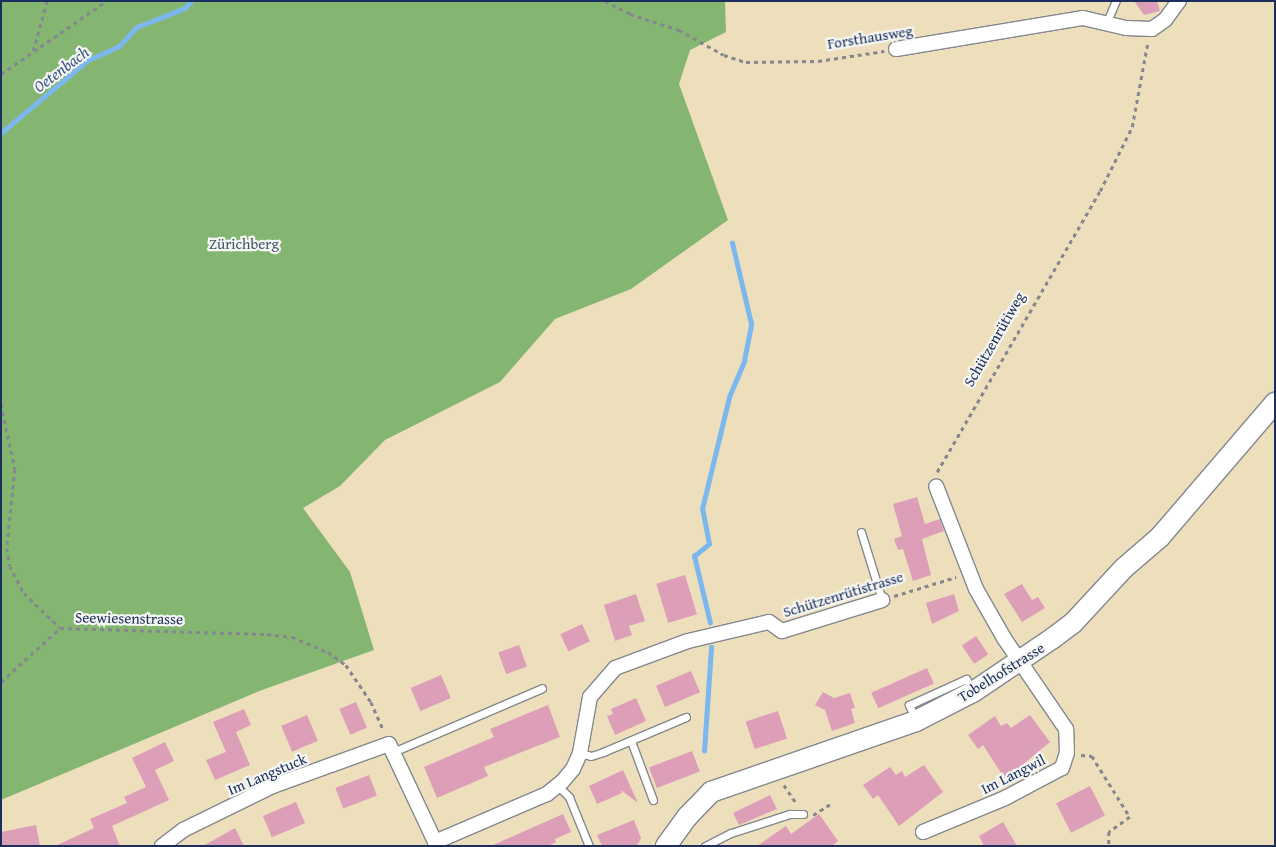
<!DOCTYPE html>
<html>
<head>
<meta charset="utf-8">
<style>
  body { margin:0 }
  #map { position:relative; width:1276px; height:847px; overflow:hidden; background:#eddfbc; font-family:"Gentium Book Plus",serif }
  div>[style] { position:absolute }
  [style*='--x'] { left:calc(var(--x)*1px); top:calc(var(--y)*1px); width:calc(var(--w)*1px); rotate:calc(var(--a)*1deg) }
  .forest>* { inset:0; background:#85b671 }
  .stream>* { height:4.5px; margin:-2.25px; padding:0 2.25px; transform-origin:2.25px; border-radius:2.25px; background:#7cb7ee }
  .building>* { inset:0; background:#dd9eb8; transform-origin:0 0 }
  .path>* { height:2.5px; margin-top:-1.25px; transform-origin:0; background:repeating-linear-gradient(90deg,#84878d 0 4px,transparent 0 8px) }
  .roads { filter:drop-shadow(1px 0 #84878d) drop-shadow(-1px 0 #84878d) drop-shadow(0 1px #84878d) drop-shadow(0 -1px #84878d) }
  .lane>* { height:7px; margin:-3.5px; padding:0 3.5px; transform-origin:3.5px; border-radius:3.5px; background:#fff }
  .street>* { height:14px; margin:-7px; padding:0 7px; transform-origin:7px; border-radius:7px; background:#fff }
  .secondary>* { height:20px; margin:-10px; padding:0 10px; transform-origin:10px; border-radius:10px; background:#fff }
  span { translate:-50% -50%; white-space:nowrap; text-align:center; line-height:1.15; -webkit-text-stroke:4.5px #f6f6f2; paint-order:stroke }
  .street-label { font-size:15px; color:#1b2f5e }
  .park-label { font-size:15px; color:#3e5867 }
  .water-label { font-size:16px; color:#385889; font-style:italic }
  .frame { position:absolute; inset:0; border:2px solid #1b2f5e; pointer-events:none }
</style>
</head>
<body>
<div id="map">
  <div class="forest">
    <i style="clip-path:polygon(1px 1px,725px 1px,726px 32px,690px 50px,679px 84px,728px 220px,631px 289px,555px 319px,500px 382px,385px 440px,340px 486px,303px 508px,350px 572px,374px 650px,262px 690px,1px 800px)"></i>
  </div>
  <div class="stream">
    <i style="--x:1;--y:133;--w:114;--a:-40"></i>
    <i style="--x:88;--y:60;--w:34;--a:-24"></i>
    <i style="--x:119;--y:46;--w:26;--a:-47"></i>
    <i style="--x:137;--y:27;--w:52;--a:-21.6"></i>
    <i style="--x:185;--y:8;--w:9;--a:-49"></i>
    <i style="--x:710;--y:623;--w:69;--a:-103.4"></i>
    <i style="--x:694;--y:556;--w:19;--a:-39"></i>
    <i style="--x:709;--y:544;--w:36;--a:-101"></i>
    <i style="--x:702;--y:509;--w:115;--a:-76.4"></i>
    <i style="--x:729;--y:397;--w:39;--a:-67"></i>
    <i style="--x:744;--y:361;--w:38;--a:-79"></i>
    <i style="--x:751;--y:324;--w:83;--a:-103.2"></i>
    <i style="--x:704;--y:751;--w:104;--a:-86.1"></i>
  </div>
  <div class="building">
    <i style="clip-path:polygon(1134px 1px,1157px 1px,1160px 11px,1144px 15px)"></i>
    <i style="clip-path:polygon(917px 497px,925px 524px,940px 519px,944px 531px,922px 539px,931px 575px,913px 581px,903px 549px,898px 550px,894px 539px,902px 536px,893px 504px)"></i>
    <i style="left:685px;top:575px;width:41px;height:30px;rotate:73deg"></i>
    <i style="clip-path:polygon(1022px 584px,1032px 600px,1038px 597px,1045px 608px,1022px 622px,1004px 594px)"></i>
    <i style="clip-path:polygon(636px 594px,645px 621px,629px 626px,632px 635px,615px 641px,604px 605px)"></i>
    <i style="clip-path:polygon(954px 594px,959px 611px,932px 624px,926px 603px)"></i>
    <i style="left:582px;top:624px;width:19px;height:24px;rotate:65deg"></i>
    <i style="left:976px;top:636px;width:22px;height:17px;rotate:56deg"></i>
    <i style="left:519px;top:645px;width:23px;height:22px;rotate:70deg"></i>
    <i style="left:927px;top:668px;width:17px;height:61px;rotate:66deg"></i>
    <i style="left:691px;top:671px;width:23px;height:38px;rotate:67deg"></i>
    <i style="left:441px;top:675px;width:25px;height:33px;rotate:67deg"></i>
    <i style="clip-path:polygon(823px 692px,834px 698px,850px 693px,855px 708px,851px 709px,855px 723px,832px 731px,825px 710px,815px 705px)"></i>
    <i style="clip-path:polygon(636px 698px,646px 721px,615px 735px,607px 716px,613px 714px,611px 709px)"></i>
    <i style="left:356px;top:702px;width:28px;height:18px;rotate:67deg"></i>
    <i style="clip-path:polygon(548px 705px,560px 737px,484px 767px,488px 776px,437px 798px,424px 767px,494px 737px,490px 729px)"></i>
    <i style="clip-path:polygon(244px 709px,251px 725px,236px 732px,250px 765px,215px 780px,206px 760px,226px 752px,213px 722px)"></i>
    <i style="left:778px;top:711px;width:29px;height:34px;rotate:72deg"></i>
    <i style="left:307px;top:715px;width:28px;height:28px;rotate:67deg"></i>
    <i style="clip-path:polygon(1030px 715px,1050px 742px,1005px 779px,983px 745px,978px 749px,968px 735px,995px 716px,1001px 726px,1007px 723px,1011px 728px)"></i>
    <i style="clip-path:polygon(165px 742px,174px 761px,155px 770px,169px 800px,112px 826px,120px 846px,55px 846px,94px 828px,90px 819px,127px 803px,124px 797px,146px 787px,132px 758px)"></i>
    <i style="left:692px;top:751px;width:22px;height:46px;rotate:69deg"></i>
    <i style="clip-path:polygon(924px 765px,943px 792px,899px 826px,878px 795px,873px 799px,863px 785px,890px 767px,896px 775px,902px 771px,905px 777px)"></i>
    <i style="clip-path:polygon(623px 770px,638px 803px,621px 790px,622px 793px,597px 804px,589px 786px)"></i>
    <i style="left:369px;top:775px;width:22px;height:36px;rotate:69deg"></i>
    <i style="left:1090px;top:786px;width:33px;height:38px;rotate:63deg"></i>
    <i style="clip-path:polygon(770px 795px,777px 809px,739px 825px,733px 813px)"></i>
    <i style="left:296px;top:802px;width:23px;height:36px;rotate:67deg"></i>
    <i style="clip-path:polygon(563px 814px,571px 832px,555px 839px,556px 842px,548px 846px,491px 846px)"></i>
    <i style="clip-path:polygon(819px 814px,838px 841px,832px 846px,757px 846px,786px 826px,791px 834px)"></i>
    <i style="clip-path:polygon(634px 820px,641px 838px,637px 846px,602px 846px,597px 835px)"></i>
    <i style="clip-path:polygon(1003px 822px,1017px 846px,984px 846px,979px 836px)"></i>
    <i style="clip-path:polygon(36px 825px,40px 846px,1px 846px,1px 832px)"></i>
    <i style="clip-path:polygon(235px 828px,244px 846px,203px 846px)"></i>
  </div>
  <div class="path">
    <i style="--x:605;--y:1;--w:28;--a:27"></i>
    <i style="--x:630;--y:14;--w:52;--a:18.1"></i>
    <i style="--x:679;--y:30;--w:51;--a:29.1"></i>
    <i style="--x:724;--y:55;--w:23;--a:18"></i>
    <i style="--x:746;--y:62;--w:72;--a:-0.8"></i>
    <i style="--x:818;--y:61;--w:67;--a:-8.6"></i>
    <i style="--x:33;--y:51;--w:52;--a:-74.4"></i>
    <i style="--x:1;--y:74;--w:128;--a:-34.8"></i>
    <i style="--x:1;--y:404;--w:66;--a:77.8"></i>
    <i style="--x:15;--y:469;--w:79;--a:95.8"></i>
    <i style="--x:7;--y:548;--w:18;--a:81"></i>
    <i style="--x:10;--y:566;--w:30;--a:63"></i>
    <i style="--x:24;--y:593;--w:50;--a:44.2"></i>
    <i style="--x:60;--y:628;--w:207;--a:1.7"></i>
    <i style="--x:267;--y:634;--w:25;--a:7"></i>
    <i style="--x:292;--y:637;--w:39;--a:23"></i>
    <i style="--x:328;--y:652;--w:22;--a:36"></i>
    <i style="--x:346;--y:665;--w:45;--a:56"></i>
    <i style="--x:371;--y:702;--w:32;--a:66"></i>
    <i style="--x:937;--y:472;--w:325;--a:-59.9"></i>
    <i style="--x:1100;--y:191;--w:72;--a:-63.4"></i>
    <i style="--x:1132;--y:127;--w:87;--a:-79.5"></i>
    <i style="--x:894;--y:596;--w:65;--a:-17"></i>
    <i style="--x:1;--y:682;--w:80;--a:-42.5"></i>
    <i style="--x:1081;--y:755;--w:11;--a:5"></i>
    <i style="--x:1092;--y:756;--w:72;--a:58.1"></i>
    <i style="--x:1130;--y:817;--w:26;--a:144"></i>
    <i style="--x:1109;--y:832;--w:14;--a:90"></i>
    <i style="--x:784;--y:785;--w:22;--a:56"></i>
    <i style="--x:813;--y:815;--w:22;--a:-32"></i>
  </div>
  <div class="roads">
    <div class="lane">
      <i style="--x:1106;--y:24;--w:25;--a:-67"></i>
      <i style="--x:861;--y:532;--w:71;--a:72.8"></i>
      <i style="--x:916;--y:720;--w:17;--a:-115"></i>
      <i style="--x:909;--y:705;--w:63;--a:-24.5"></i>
      <i style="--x:966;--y:679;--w:14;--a:60"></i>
      <i style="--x:631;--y:741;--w:63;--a:69.6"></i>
      <i style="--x:393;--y:752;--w:162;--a:-23.2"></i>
      <i style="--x:580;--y:753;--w:11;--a:15"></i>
      <i style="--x:591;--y:756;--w:13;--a:-18"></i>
      <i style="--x:603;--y:752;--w:90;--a:-22.9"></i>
      <i style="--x:558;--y:786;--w:16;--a:45"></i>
      <i style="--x:569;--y:797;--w:53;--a:67.8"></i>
      <i style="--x:705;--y:846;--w:29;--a:-27"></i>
      <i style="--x:731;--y:833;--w:62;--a:-17.9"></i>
      <i style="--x:790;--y:814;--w:13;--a:0"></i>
    </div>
    <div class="street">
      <i style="--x:896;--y:49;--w:190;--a:-9.4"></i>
      <i style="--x:1083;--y:18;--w:44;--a:13.1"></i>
      <i style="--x:1126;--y:28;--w:26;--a:2"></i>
      <i style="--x:1152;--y:29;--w:16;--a:-35"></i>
      <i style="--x:1165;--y:20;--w:24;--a:-54"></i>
      <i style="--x:923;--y:832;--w:89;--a:-22.5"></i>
      <i style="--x:1005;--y:798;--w:64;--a:-27.8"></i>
      <i style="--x:1062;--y:768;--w:16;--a:-72"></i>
      <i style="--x:1067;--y:753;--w:24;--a:-92"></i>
      <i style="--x:1066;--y:729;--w:110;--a:-124.3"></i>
      <i style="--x:1004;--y:638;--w:56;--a:-119.7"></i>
      <i style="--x:976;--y:589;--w:110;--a:-111.2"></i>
      <i style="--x:435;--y:842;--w:122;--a:-23.2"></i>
      <i style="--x:547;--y:794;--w:19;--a:-39"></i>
      <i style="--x:562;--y:782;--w:17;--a:-50"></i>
      <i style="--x:573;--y:769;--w:17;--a:-66"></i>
      <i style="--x:580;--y:753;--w:57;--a:-79.9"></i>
      <i style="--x:590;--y:697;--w:38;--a:-49"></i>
      <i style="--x:615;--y:668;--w:78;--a:-20.3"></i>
      <i style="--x:688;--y:641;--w:83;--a:-13.2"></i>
      <i style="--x:769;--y:622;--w:16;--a:35"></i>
      <i style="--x:782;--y:631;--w:105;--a:-17.2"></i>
      <i style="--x:162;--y:846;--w:26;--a:-37"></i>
      <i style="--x:183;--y:830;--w:100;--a:-26.1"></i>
      <i style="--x:273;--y:786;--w:123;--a:-19.9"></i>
      <i style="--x:389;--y:744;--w:113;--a:64.8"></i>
    </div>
    <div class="secondary">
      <i style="--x:666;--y:846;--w:36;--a:-54"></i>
      <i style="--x:687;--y:817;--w:35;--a:-46"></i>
      <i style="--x:711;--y:792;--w:217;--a:-19.1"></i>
      <i style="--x:916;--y:721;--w:64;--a:-27"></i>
      <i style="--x:973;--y:692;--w:97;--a:-34"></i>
      <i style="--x:1053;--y:638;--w:25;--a:-37"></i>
      <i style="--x:1073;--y:623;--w:75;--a:-47.2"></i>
      <i style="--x:1124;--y:568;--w:48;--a:-40.7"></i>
      <i style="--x:1160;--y:537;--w:177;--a:-49.4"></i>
    </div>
  </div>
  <div class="street-label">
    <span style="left:870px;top:37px;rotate:-9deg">Forsthausweg</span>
    <span style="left:994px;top:339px;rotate:-60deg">Schützenrütiweg</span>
    <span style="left:843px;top:594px;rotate:-17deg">Schützenrütistrasse</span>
    <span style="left:129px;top:618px;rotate:1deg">Seewiesenstrasse</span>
    <span style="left:1001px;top:672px;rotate:-32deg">Tobelhofstrasse</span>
    <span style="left:267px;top:774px;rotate:-23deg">Im Langstuck</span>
    <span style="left:1013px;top:774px;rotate:-27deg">Im Langwil</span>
  </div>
  <div class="park-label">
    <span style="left:244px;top:244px">Zürichberg</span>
  </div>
  <div class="water-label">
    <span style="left:61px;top:69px;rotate:-37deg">Oetenbach</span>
  </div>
  <div class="frame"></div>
</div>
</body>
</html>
